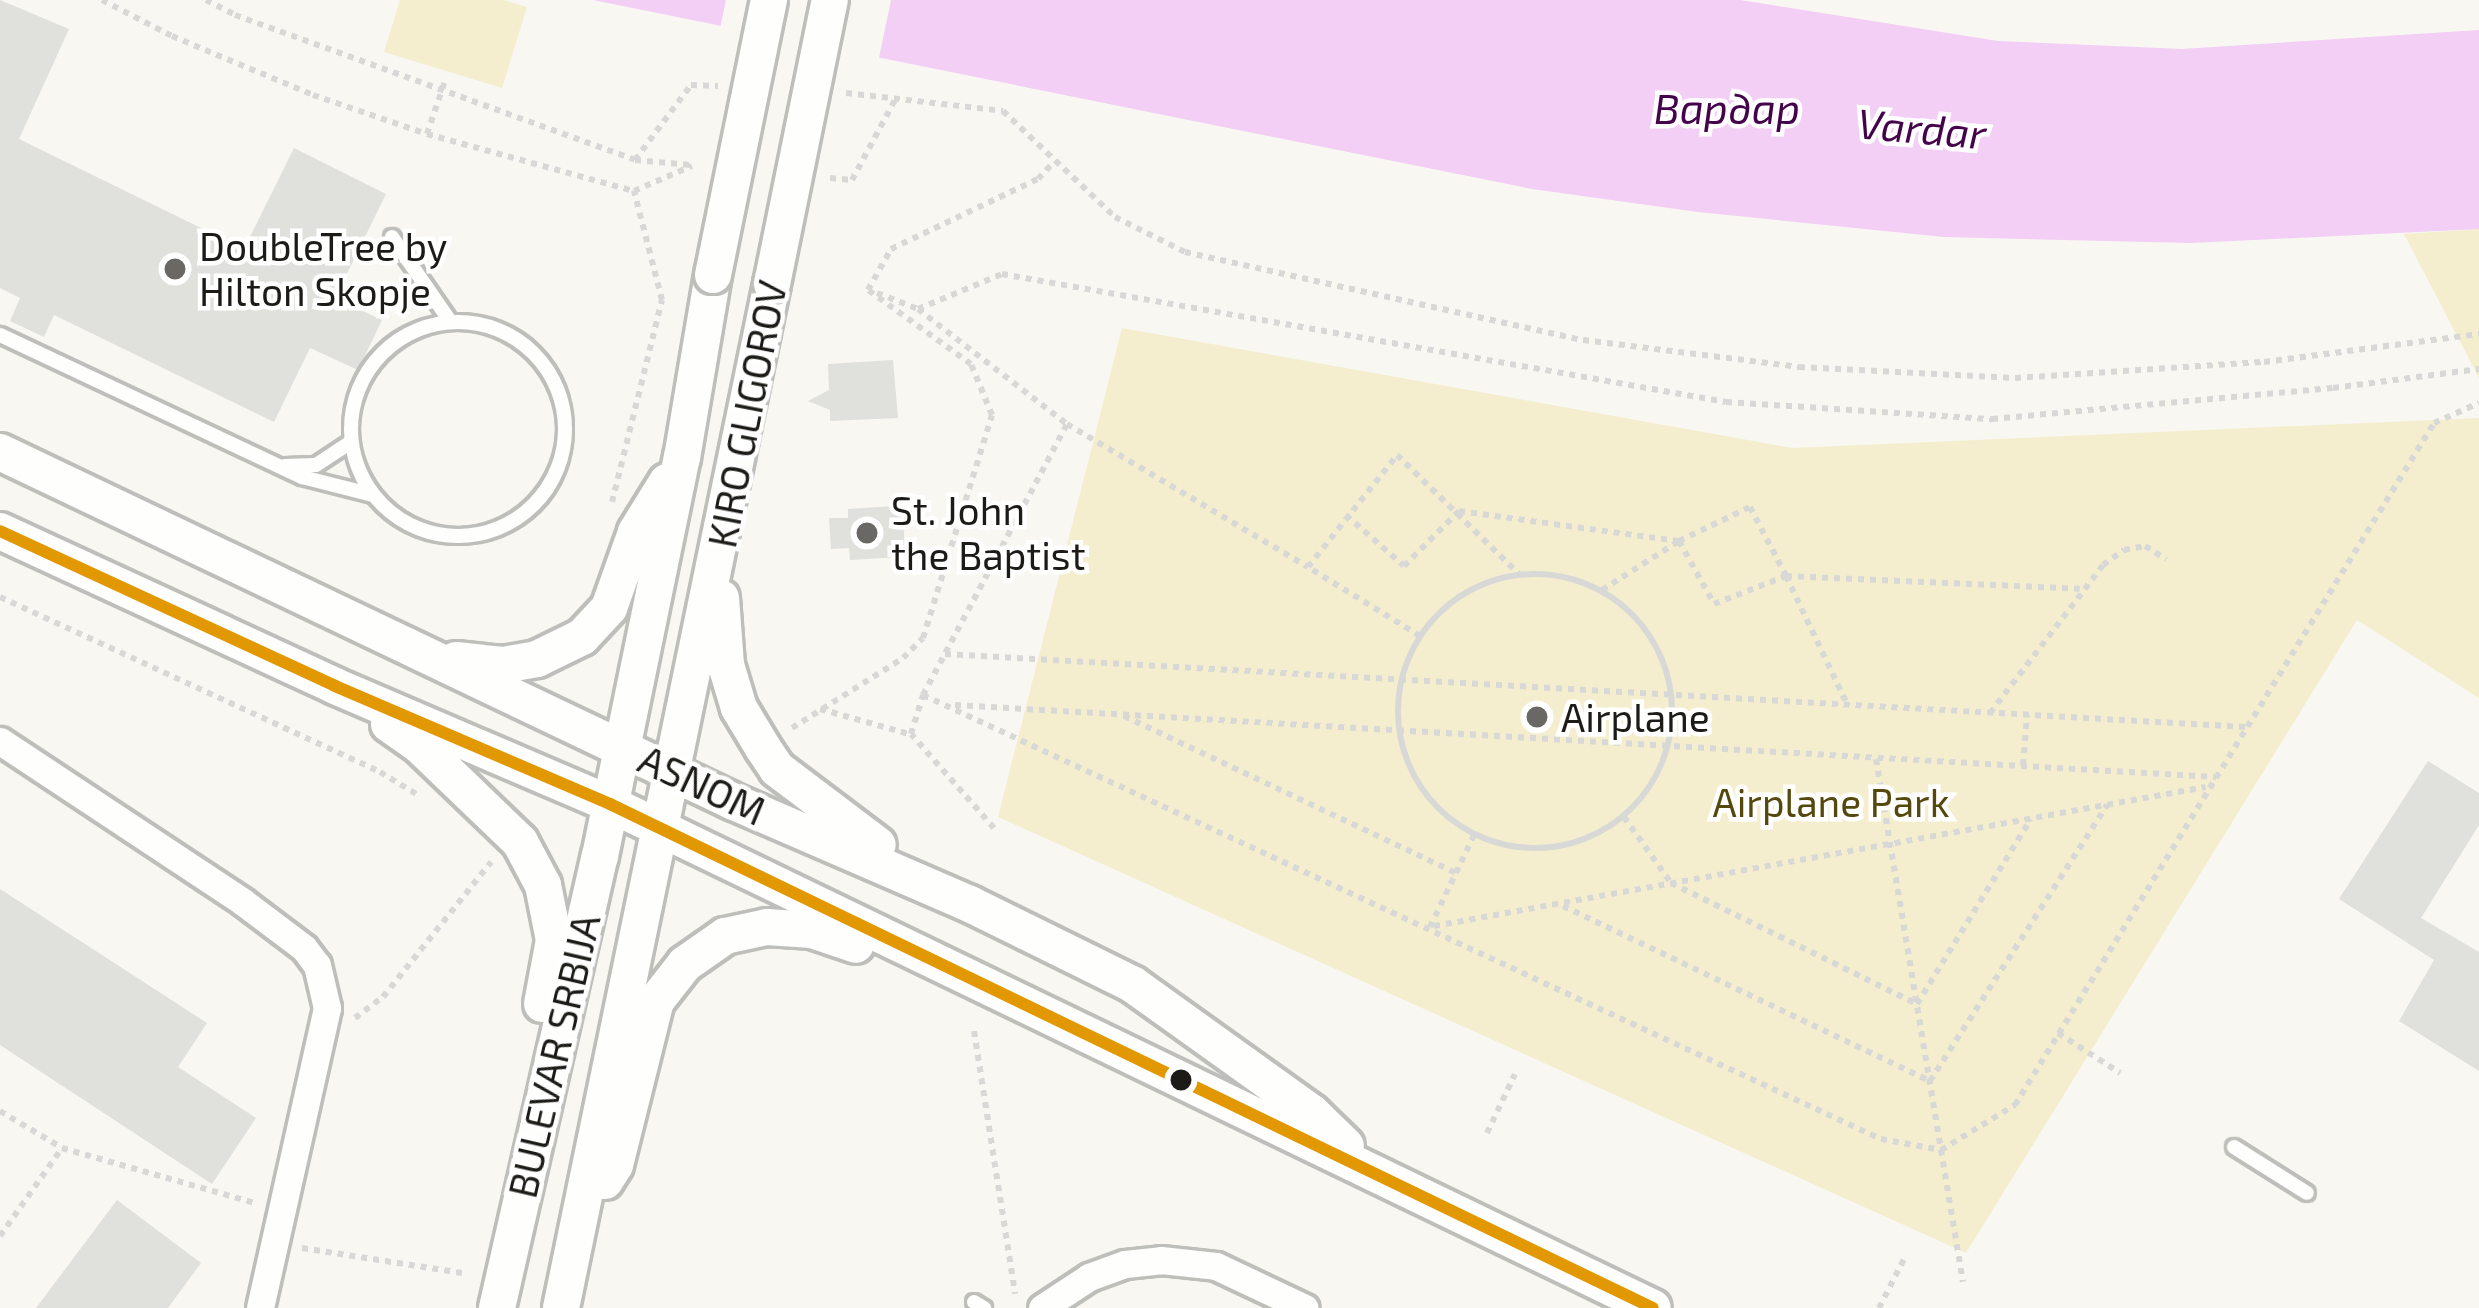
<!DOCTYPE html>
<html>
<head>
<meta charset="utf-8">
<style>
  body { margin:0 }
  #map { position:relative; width:2479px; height:1308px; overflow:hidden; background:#f8f7f2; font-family:"Exo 2",sans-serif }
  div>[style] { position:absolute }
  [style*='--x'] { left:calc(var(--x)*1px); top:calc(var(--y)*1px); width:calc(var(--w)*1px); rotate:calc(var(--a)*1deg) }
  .green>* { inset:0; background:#f4eece }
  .water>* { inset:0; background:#f3cef5 }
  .pier>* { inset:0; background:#f8f7f2 }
  .building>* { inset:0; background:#e0e0dc }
  .path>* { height:6px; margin-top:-3px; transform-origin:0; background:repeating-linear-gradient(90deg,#d8d8d7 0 6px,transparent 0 12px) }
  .path>.ring { margin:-3px; padding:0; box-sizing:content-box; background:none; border:6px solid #d8d8d7; border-radius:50% }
  .roads { filter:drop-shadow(3px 0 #bebeba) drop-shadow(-3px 0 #bebeba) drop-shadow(0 3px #bebeba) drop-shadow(0 -3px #bebeba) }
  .service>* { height:14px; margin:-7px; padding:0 7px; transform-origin:7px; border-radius:7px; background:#fefefd }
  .service>.ring { margin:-7px; padding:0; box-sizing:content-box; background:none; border:14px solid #fefefd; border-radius:50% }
  .minor>* { height:27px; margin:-13.5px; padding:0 13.5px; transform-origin:13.5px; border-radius:13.5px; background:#fefefd }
  .tertiary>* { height:36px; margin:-18px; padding:0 18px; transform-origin:18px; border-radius:18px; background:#fefefd }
  .bridges { filter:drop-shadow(3px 0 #bebeba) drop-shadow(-3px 0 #bebeba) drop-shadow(0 3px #bebeba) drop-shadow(0 -3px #bebeba) }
  .tertiary-bridge>* { height:36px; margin:-18px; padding:0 18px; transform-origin:18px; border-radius:18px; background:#fefefd }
  .bus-1>* { height:12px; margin:-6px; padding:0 6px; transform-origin:6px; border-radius:6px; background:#e19802 }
  .dots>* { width:33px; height:33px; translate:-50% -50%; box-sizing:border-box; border:6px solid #fff; border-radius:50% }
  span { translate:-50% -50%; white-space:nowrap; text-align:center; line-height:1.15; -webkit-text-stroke:9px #fff; paint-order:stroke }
  .poi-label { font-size:39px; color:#1c1b18 }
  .left { translate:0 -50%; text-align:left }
  .street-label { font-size:39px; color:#1c1b18 }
  .park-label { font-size:39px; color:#54480d }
  .water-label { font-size:42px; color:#44044b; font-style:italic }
</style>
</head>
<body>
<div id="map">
  <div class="green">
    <i style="clip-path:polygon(400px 0,503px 0,527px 7px,502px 88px,384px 52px)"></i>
    <i style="clip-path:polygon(2479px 229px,2479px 378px,2404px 234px)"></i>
    <i style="clip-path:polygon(1122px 328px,1792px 448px,2479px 418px,2479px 698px,2357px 620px,1966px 1253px,998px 817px)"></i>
  </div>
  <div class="water">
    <i style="clip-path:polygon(593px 0,1740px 0,1998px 41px,2182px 49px,2479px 30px,2479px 229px,2191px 243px,1944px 237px,1698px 212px,1532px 189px)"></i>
  </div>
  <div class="pier">
    <i style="clip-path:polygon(726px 0,891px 0,878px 63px,719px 33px)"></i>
  </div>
  <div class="building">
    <i style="clip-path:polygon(0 0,69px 29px,19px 139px,244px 249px,294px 148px,386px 194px,335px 298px,382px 320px,358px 370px,310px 348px,274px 422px,54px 315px,44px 337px,10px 321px,20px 298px,0 288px)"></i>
    <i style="clip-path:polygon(893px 360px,898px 418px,830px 421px,830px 410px,808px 401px,829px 390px,828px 364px)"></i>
    <i style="clip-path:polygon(895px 506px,895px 515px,903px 515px,905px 549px,898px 549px,898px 557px,850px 560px,849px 548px,831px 549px,829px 518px,848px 518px,848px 509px)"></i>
    <i style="clip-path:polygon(2428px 761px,2479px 793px,2479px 825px,2421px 918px,2479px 952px,2479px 1071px,2399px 1021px,2434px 960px,2339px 899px)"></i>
    <i style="clip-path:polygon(0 889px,207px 1023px,178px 1067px,256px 1118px,212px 1184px,0 1045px)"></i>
    <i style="clip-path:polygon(117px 1200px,201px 1263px,168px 1308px,36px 1308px)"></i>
  </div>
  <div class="path">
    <i style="--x:102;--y:0;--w:79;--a:27.2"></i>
    <i style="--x:172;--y:36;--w:153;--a:22.7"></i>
    <i style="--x:313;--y:95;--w:120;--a:18.9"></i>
    <i style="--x:427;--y:134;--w:215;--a:15.4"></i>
    <i style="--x:634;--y:191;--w:63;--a:-23.3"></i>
    <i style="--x:206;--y:0;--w:33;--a:27"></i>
    <i style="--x:235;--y:15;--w:425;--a:19.9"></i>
    <i style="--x:635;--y:160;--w:94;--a:-53.3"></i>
    <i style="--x:691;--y:85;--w:27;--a:2"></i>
    <i style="--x:846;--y:93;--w:158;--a:6.5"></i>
    <i style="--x:1003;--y:111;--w:154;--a:43.4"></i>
    <i style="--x:1115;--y:217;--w:78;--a:26.6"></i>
    <i style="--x:1185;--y:252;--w:408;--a:12.5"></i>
    <i style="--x:1583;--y:340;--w:218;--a:7.1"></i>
    <i style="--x:1799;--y:367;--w:216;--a:2.9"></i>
    <i style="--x:2015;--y:378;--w:250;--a:-3.7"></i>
    <i style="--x:2264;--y:362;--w:217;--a:-7.4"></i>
    <i style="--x:427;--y:134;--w:59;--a:-71.3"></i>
    <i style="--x:635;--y:160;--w:56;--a:5.1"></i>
    <i style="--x:830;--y:178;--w:22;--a:5"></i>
    <i style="--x:852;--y:180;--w:95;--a:-61.8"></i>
    <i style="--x:877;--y:293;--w:44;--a:21.3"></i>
    <i style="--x:918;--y:309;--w:188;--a:37.7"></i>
    <i style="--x:1067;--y:424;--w:280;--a:30.7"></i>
    <i style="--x:918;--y:309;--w:91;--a:-22.6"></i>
    <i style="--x:1002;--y:274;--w:735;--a:10.03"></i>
    <i style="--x:1726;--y:402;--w:267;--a:3.7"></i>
    <i style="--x:1992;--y:419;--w:342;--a:-5.2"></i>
    <i style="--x:2333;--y:388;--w:147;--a:-7.4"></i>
    <i style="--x:612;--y:502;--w:208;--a:-76.1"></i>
    <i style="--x:662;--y:300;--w:113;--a:-104.4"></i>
    <i style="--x:1346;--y:515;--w:77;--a:41.3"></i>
    <i style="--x:1404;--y:566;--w:78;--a:-45"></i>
    <i style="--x:1459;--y:511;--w:222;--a:7.8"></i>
    <i style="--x:1679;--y:541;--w:72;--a:60.9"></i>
    <i style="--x:1714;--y:604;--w:77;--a:-21.3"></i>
    <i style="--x:1786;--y:576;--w:142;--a:64.5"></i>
    <i class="ring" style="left:1398px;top:574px;width:268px;height:268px"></i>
    <i style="--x:1602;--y:590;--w:91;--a:-32.5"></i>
    <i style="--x:1679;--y:541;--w:79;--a:-25.6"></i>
    <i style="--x:1750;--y:507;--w:78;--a:62.4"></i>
    <i style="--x:1786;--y:576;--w:294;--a:2.5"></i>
    <i style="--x:0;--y:597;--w:418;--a:24.7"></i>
    <i style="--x:380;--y:772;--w:44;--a:31.2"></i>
    <i style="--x:1420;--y:636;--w:132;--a:-148.4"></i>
    <i style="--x:1308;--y:567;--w:143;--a:-51.5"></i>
    <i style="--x:1397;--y:455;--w:172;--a:44.3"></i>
    <i style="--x:945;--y:654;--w:1303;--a:3.21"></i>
    <i style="--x:923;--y:695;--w:307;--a:-62"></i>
    <i style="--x:955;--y:705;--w:1263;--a:3.27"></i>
    <i style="--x:820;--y:709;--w:92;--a:15.7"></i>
    <i style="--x:1990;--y:713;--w:186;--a:-52.6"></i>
    <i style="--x:2103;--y:565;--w:26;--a:-36"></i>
    <i style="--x:2124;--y:550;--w:21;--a:-11"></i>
    <i style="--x:2145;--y:546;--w:25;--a:32"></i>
    <i style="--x:1124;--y:716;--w:367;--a:25.3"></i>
    <i style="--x:792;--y:728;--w:131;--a:-32.2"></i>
    <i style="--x:903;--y:658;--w:28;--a:-45"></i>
    <i style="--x:923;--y:638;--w:233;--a:-72.8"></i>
    <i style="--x:992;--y:415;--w:55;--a:-112.4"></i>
    <i style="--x:971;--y:364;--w:127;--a:-144.3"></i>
    <i style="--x:868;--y:290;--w:47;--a:-60.7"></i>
    <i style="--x:891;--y:249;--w:163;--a:-25.5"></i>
    <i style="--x:1038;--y:179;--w:22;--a:-47"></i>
    <i style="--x:1876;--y:759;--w:530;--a:80.56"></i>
    <i style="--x:2023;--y:765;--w:50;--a:-85.4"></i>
    <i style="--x:1624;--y:817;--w:81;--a:54.5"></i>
    <i style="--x:1671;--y:883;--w:274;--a:26.2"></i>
    <i style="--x:1917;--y:1004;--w:217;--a:-58.4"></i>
    <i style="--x:994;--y:828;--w:125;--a:-131.4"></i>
    <i style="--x:911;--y:734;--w:41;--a:-72.9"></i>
    <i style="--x:923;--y:695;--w:1056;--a:24.87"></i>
    <i style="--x:1881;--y:1139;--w:61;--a:10.4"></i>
    <i style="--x:1941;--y:1150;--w:87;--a:-31.3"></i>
    <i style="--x:2015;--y:1105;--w:800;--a:-58.43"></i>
    <i style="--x:2434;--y:423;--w:49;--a:-24"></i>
    <i style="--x:1563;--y:906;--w:407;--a:25.5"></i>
    <i style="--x:1930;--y:1081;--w:328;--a:-57.3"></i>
    <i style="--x:1434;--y:926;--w:784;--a:-10.21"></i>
    <i style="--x:1430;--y:927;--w:102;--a:-64.4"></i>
    <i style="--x:355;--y:1018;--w:35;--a:-37"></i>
    <i style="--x:383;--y:997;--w:173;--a:-51.3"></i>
    <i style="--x:974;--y:1031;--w:266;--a:81.1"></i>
    <i style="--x:2058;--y:1033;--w:74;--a:32.8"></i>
    <i style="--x:0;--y:1111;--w:72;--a:30.8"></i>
    <i style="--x:62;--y:1148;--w:201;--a:15.9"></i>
    <i style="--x:1487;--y:1133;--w:65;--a:-64.6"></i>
    <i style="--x:0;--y:1236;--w:108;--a:-54.8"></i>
    <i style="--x:302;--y:1248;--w:162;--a:8.9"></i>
    <i style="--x:1879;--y:1308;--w:59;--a:-63"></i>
  </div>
  <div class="roads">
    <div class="service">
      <i style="--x:392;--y:237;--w:102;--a:55.4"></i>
      <i class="ring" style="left:351px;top:322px;width:200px;height:200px"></i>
      <i style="--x:0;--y:335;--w:334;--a:25.2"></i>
      <i style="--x:302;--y:477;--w:73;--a:14.2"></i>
      <i style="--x:285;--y:466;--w:31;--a:-2"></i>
      <i style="--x:316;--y:465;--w:42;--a:-33.3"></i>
      <i style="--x:2234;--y:1147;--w:86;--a:32.2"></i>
      <i style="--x:974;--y:1302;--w:12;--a:31"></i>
    </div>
    <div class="minor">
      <i style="--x:0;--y:741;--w:291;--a:33.5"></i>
      <i style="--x:243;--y:902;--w:76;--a:37"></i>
      <i style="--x:304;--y:948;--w:21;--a:53"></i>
      <i style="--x:317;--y:965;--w:44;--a:76.9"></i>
      <i style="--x:327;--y:1008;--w:307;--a:102.6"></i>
      <i style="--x:1042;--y:1308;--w:56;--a:-33.4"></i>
      <i style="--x:1089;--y:1277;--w:38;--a:-20"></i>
      <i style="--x:1125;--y:1264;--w:36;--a:-6"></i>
      <i style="--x:1161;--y:1260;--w:55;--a:6.2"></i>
      <i style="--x:1216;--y:1266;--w:98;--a:25.3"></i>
    </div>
    <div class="tertiary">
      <i style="--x:0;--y:452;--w:813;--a:25.49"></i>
      <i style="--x:734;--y:802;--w:257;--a:23.4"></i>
      <i style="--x:970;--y:904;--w:181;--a:26.3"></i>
      <i style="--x:1132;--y:984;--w:221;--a:35.6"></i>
      <i style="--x:1312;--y:1113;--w:47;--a:44.1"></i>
      <i style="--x:0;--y:531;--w:369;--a:24.8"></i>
      <i style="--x:335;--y:686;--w:299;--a:23.2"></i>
      <i style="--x:610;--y:804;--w:1158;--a:25.79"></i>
      <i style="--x:721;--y:598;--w:67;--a:85.7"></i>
      <i style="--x:726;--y:665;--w:45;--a:73.2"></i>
      <i style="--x:739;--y:708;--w:47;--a:59"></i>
      <i style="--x:763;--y:748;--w:25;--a:56"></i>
      <i style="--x:777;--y:769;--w:126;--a:37"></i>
      <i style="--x:456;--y:660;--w:47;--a:6.1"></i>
      <i style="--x:503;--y:665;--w:35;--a:-10"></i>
      <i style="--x:537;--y:659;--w:50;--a:-26.1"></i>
      <i style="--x:582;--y:637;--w:40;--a:-47"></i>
      <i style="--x:609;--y:608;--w:81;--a:-70.4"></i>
      <i style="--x:636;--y:532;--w:59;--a:-58.2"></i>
      <i style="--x:389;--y:724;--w:37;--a:35"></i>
      <i style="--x:419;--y:745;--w:140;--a:43.8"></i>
      <i style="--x:520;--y:842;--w:49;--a:61.9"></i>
      <i style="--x:543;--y:885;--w:56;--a:78.7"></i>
      <i style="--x:554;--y:940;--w:65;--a:100.6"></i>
      <i style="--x:605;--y:1181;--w:19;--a:-58"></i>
      <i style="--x:615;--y:1165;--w:169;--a:-76"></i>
      <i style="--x:656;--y:1001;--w:47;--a:-51.9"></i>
      <i style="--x:685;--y:964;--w:49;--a:-35"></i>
      <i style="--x:725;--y:936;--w:43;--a:-12.1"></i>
      <i style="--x:767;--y:927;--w:45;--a:3.8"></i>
      <i style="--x:812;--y:930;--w:46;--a:18.8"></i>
      <i style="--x:497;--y:1308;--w:464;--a:-77.2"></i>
      <i style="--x:600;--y:856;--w:406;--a:-78.4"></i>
      <i style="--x:682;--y:458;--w:186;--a:-80.4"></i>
      <i style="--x:561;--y:1308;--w:1046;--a:-78.36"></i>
    </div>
  </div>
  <div class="bridges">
    <div class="tertiary-bridge">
      <i style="--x:713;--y:275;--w:281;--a:-78.5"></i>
      <i style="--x:772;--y:284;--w:290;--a:-78.5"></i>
    </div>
  </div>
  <div class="bus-1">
    <i style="--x:0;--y:531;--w:369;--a:24.8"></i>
    <i style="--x:335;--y:686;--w:299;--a:23.2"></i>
    <i style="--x:610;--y:804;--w:1158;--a:25.79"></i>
  </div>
  <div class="dots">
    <i style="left:175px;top:269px;background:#696864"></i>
    <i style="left:867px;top:533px;background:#696864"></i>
    <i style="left:1537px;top:717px;background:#696864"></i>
    <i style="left:1181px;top:1080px;background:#1c1b18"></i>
  </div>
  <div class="poi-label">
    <span class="left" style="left:199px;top:269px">DoubleTree by<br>Hilton Skopje</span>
    <span class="left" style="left:891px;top:533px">St. John<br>the Baptist</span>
    <span class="left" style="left:1561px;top:717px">Airplane</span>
  </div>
  <div class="street-label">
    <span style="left:747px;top:414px;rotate:-79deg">KIRO GLIGOROV</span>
    <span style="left:702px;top:785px;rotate:25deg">ASNOM</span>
    <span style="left:554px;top:1056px;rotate:-77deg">BULEVAR SRBIJA</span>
  </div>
  <div class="park-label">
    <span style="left:1831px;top:802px">Airplane Park</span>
  </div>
  <div class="water-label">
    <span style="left:1727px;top:107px">Вардар</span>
    <span style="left:1922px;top:127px;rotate:5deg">Vardar</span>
  </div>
</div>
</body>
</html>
